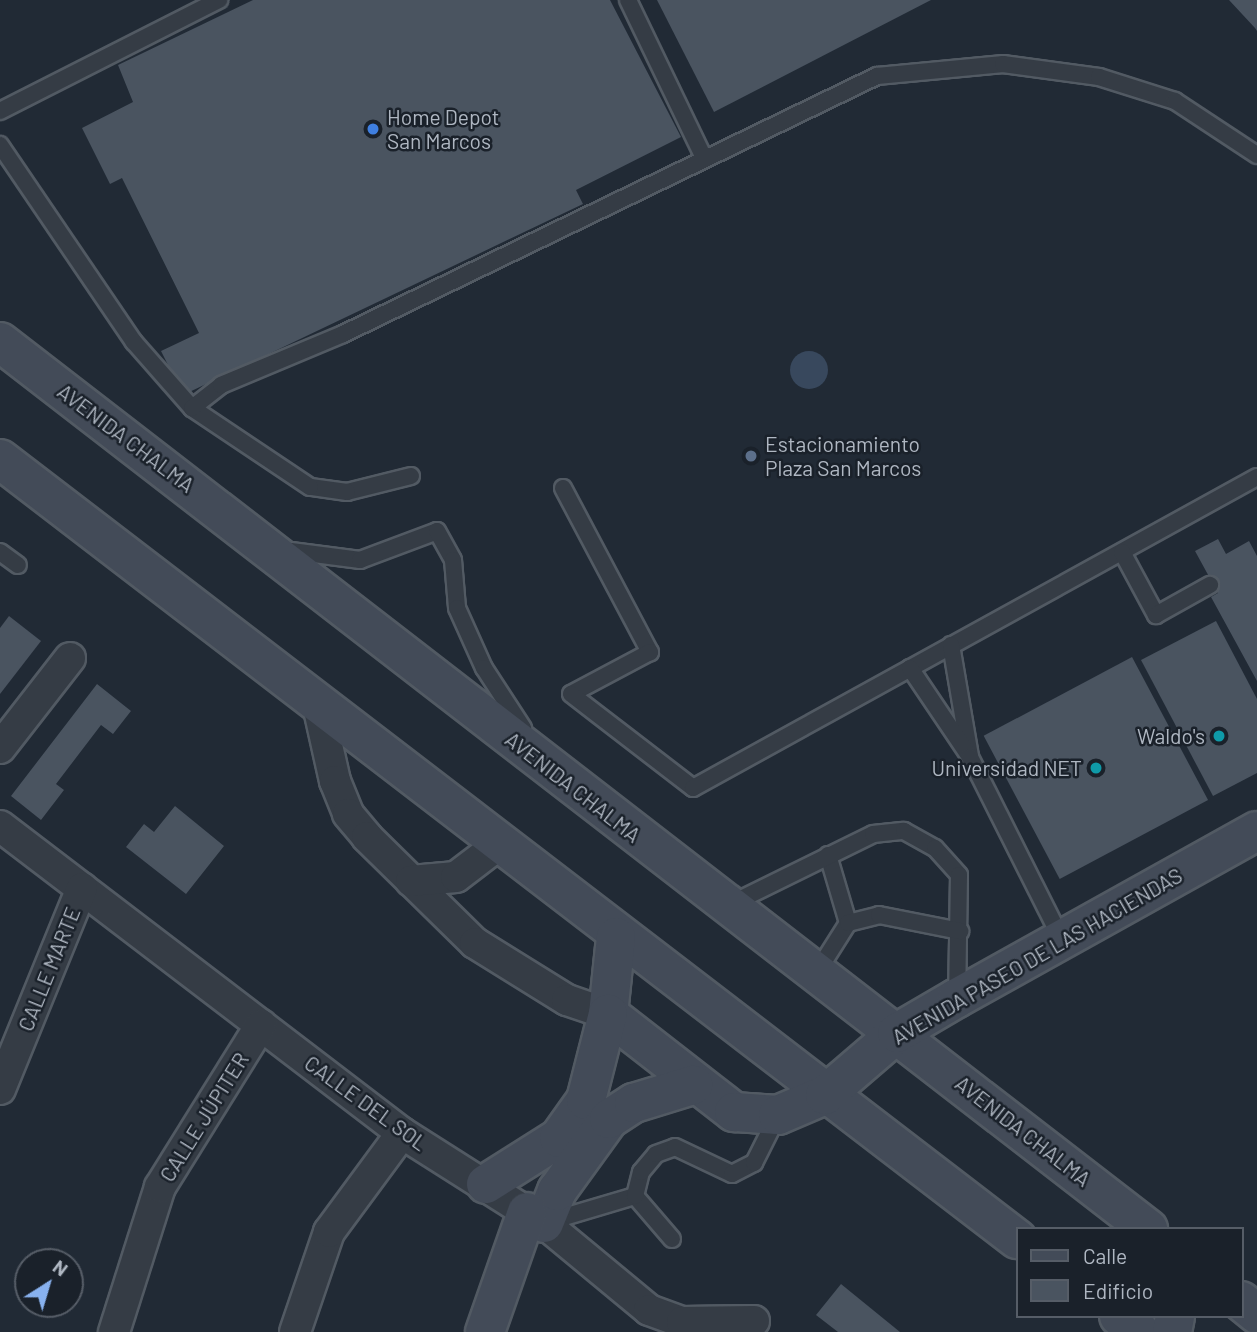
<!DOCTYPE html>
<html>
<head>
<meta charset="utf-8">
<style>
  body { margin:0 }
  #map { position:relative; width:1257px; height:1332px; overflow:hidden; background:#212a35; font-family:Barlow,sans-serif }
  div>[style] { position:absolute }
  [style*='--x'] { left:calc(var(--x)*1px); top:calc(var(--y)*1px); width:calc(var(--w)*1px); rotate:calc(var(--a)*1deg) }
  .water>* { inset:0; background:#38485d }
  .round { border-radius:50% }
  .building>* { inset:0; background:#4a5460; transform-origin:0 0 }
  .roads { filter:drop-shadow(2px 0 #525a63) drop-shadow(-2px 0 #525a63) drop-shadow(0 2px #525a63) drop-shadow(0 -2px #525a63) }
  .lane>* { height:16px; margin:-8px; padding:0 8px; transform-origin:8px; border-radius:8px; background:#353c45 }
  .street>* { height:30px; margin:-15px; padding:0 15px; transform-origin:15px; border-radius:15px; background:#353c45 }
  .secondary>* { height:38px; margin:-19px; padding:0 19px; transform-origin:19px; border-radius:19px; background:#434b58 }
  .dots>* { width:19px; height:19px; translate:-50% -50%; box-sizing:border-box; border:4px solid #1a212a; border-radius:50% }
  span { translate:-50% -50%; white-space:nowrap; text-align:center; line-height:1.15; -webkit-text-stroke:5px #1a212a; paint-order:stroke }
  .poi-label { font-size:21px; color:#afb7c2 }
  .left { translate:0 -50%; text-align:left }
  .right { translate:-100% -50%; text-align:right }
  .street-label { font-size:21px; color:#afb7c2 }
  .legend { position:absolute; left:1016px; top:1227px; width:228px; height:91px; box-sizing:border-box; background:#1a212a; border:2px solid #565d67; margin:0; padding:9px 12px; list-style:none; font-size:21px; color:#afb7c2 }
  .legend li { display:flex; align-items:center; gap:14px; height:35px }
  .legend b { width:35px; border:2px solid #565d67 }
  .north { position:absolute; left:14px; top:1248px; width:70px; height:70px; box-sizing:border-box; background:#1a212a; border:2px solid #565d67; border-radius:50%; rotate:37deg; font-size:19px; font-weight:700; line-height:28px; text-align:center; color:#afb7c2 }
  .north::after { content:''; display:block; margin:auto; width:24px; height:32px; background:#88b1ee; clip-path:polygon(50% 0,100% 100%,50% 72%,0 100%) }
</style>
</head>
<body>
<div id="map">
  <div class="water">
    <i class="round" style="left:790px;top:351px;width:38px;height:38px"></i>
  </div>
  <div class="building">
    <i style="clip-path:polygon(253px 0,610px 0,681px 137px,576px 190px,583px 204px,183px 395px,161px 351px,199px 333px,122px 178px,110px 184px,82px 128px,133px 102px,118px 65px)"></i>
    <i style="clip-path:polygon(657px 0,931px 0,714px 112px)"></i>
    <i style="clip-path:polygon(1229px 0,1257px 0,1257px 31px,1255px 28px)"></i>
    <i style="clip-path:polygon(1218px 539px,1226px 554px,1249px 541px,1257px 556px,1257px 681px,1211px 597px,1218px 593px,1195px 551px)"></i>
    <i style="clip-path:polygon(9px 616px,41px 641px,0 694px,0 628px)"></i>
    <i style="clip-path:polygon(1216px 621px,1257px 699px,1257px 773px,1213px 796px,1141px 660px)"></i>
    <i style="left:1132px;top:657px;width:162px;height:168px;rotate:62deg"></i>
    <i style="clip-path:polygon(97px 684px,131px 711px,113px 734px,101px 725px,56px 784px,64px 790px,41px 820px,11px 796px)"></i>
    <i style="clip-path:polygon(175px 806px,224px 846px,186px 894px,126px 847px,144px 824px,154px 832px)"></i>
    <i style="clip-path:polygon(841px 1284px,900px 1332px,838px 1332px,816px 1315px)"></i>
  </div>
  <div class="roads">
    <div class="lane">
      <i style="--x:628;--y:0;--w:175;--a:64.3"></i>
      <i style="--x:0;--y:111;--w:246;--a:-26.9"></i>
      <i style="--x:0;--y:145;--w:238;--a:55.8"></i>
      <i style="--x:134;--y:342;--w:88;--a:48.7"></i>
      <i style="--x:411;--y:476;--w:66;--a:166"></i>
      <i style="--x:347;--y:492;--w:37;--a:-172"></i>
      <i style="--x:310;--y:487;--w:142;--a:-146.2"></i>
      <i style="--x:192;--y:408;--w:37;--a:-38"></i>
      <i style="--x:221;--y:385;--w:132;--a:-22.7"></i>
      <i style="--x:343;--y:334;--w:593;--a:-25.79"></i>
      <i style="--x:877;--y:76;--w:127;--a:-5.4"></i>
      <i style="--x:1003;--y:64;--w:97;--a:7.7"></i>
      <i style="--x:1099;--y:77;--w:80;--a:17.5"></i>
      <i style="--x:1175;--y:101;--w:98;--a:33.4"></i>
      <i style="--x:563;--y:488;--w:186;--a:62.1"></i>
      <i style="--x:650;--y:652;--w:89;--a:152"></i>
      <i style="--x:571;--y:694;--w:154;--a:37.6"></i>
      <i style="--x:693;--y:788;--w:644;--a:-28.87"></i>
      <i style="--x:291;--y:551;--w:70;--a:7.4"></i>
      <i style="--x:360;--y:560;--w:82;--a:-20.6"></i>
      <i style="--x:437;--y:531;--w:33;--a:61"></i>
      <i style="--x:453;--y:560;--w:48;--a:85.2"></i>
      <i style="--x:457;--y:608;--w:66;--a:65.8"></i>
      <i style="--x:484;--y:668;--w:72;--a:57"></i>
      <i style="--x:0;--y:552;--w:22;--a:36"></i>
      <i style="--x:1122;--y:552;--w:72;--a:61.6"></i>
      <i style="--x:1156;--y:615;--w:62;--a:-29.1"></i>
      <i style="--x:951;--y:645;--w:113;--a:80.3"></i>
      <i style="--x:910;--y:668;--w:107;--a:56"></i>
      <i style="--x:970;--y:757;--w:203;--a:63.3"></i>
      <i style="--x:828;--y:855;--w:71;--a:73.6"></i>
      <i style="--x:731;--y:904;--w:158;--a:-26.2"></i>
      <i style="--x:873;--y:834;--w:31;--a:-6"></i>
      <i style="--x:904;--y:831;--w:35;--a:29"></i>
      <i style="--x:935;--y:848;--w:36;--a:48"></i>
      <i style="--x:959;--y:875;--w:122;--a:90.9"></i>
      <i style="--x:817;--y:972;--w:58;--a:-57.7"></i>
      <i style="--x:848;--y:923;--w:32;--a:-14"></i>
      <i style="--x:879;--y:915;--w:83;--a:11.2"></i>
      <i style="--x:547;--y:1222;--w:92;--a:-16.5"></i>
      <i style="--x:672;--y:1239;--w:57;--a:-130.7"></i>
      <i style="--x:635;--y:1196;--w:25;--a:-76"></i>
      <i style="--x:641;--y:1172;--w:23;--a:-50"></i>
      <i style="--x:656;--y:1154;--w:20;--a:-20"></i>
      <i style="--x:675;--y:1147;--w:63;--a:25.3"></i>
      <i style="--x:732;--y:1174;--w:25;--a:-27"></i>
      <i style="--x:754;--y:1163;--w:54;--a:-63.4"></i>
    </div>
    <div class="street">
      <i style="--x:318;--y:705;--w:78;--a:77.4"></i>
      <i style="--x:335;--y:781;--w:35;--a:68"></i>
      <i style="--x:348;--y:814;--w:30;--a:50"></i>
      <i style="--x:367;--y:837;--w:151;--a:44.5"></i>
      <i style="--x:475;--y:943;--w:108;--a:31.8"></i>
      <i style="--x:567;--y:1000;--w:43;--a:18.9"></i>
      <i style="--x:0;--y:748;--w:114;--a:-52.1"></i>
      <i style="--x:0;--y:826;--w:506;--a:37.37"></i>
      <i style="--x:402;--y:1133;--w:168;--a:32.4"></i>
      <i style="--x:544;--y:1223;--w:136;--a:39.6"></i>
      <i style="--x:649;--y:1310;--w:35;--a:20"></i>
      <i style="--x:682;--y:1322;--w:72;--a:-0.8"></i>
      <i style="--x:411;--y:881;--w:45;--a:-5.1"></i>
      <i style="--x:456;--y:877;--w:53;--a:-37.3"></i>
      <i style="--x:0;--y:1089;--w:217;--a:-67.8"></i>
      <i style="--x:114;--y:1332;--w:152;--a:-72.4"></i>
      <i style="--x:160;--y:1187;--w:191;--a:-58.1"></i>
      <i style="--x:295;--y:1332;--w:106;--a:-71.2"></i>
      <i style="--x:329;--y:1232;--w:123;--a:-53.6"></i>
    </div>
    <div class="secondary">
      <i style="--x:0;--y:342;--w:1451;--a:37.69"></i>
      <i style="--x:0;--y:459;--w:1282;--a:37.49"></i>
      <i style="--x:616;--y:937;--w:77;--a:95.9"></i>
      <i style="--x:608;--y:1014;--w:160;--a:37.9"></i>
      <i style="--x:734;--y:1112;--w:44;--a:3.9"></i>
      <i style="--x:778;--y:1115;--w:51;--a:-23.1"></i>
      <i style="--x:825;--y:1095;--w:95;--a:-40.7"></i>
      <i style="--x:897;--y:1033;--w:69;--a:-30.3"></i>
      <i style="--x:957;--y:998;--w:343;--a:-29.1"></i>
      <i style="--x:486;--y:1184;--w:86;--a:-32.2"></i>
      <i style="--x:559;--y:1138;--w:47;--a:-54.6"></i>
      <i style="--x:586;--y:1100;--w:89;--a:-75.7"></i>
      <i style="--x:544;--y:1223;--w:35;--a:-68"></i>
      <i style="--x:557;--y:1191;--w:89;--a:-54.2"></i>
      <i style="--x:609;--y:1119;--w:30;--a:-33"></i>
      <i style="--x:634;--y:1103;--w:62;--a:-17"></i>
      <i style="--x:1241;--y:1301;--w:21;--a:39"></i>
      <i style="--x:1119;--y:1316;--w:26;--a:37"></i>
      <i style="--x:485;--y:1332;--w:127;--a:-70.7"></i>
      <i style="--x:1172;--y:1332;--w:16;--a:-79"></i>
    </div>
  </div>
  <div class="dots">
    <i style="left:373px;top:129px;background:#3f7fe0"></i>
    <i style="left:751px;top:456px;background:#5c6f8a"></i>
    <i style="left:1219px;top:736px;background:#0f9aa8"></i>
    <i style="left:1096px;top:768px;background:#0f9aa8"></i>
  </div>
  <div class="poi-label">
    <span class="left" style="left:387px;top:129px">Home Depot<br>San Marcos</span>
    <span class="left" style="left:765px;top:456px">Estacionamiento<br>Plaza San Marcos</span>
    <span class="right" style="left:1205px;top:736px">Waldo's</span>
    <span class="right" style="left:1082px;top:768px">Universidad NET</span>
  </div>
  <div class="street-label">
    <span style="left:126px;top:438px;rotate:37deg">AVENIDA CHALMA</span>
    <span style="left:573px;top:787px;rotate:38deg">AVENIDA CHALMA</span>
    <span style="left:1037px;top:956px;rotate:-30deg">AVENIDA PASEO DE LAS HACIENDAS</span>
    <span style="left:49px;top:969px;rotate:-68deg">CALLE MARTE</span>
    <span style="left:366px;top:1103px;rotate:36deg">CALLE DEL SOL</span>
    <span style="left:204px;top:1117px;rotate:-58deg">CALLE JÚPITER</span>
    <span style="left:1023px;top:1131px;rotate:38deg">AVENIDA CHALMA</span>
  </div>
  <ul class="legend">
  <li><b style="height:9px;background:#434b58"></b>Calle</li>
  <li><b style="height:19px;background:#4a5460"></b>Edificio</li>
  </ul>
  <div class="north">N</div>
</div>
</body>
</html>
